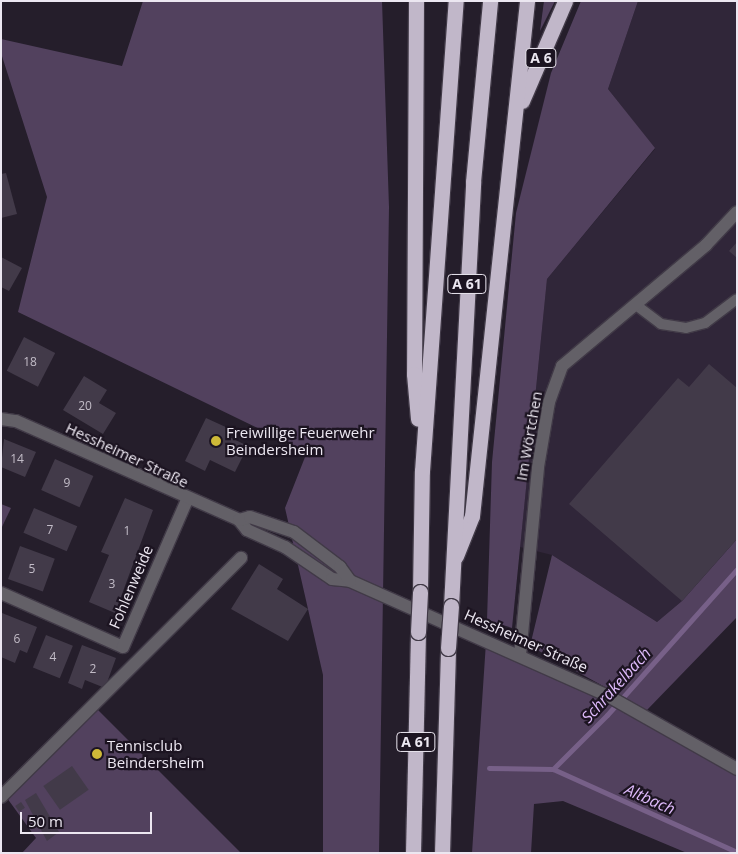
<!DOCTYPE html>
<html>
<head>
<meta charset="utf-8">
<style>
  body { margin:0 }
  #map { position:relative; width:738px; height:854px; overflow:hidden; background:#251e2b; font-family:"Open Sans",sans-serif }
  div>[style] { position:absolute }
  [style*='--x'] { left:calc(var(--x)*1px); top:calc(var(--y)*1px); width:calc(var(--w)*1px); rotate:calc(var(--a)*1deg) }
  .built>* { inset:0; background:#302639 }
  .green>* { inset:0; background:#52415e }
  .stream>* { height:5px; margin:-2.5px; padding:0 2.5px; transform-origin:2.5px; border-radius:2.5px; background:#776088 }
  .building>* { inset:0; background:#423a49; transform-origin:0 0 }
  .roads { filter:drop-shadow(1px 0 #413a47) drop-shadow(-1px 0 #413a47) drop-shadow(0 1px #413a47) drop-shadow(0 -1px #413a47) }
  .service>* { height:10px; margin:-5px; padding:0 5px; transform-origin:5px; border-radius:5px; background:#636067 }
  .minor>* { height:12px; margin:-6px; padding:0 6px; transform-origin:6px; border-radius:6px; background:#636067 }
  .tertiary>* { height:12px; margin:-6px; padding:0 6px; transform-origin:6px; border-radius:6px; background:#636067 }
  .motorway>* { height:15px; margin:-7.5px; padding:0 7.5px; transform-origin:7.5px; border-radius:7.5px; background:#c1b7c9 }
  .bridges { filter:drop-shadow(1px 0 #413a47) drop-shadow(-1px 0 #413a47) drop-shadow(0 1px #413a47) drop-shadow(0 -1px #413a47) }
  .motorway-bridge>* { height:15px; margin:-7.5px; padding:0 7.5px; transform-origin:7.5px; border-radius:7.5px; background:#c1b7c9 }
  .dots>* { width:14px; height:14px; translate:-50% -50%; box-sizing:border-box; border:2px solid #1c1421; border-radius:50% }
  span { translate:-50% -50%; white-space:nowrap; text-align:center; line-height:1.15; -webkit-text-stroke:4.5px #1c1421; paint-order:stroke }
  .number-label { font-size:12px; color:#c2bcc7 }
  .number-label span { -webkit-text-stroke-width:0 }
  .shield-label span { padding:1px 4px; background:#1c1421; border:1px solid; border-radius:4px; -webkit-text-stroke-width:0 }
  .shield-label { font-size:14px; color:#ece7f1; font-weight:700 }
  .poi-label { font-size:15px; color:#ece7f1 }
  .left { translate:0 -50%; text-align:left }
  .street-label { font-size:15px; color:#ece7f1 }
  .water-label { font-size:16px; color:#dfbbfc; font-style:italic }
  .frame { position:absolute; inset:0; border:2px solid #ece7f1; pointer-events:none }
  .scale { position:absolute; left:20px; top:812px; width:132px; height:22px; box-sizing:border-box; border:2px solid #ece7f1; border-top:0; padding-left:6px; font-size:15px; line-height:18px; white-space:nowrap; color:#ece7f1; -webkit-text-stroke:4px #1c1421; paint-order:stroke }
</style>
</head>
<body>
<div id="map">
  <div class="built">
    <i style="clip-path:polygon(638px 1px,737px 1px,737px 539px,682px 601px,657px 622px,552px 555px,520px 547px,547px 279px,655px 149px,608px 89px)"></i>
  </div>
  <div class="green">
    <i style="clip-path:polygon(143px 1px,382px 1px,389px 207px,379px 853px,323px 853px,323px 675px,285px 508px,307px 452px,18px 312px,47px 197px,1px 53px,1px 39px,122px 66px)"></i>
    <i style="clip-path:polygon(544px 1px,555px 1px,540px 31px)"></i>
    <i style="clip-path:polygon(581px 1px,638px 1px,608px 89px,655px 148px,547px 279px,512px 628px,487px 620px,492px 462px,516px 213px,551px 73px)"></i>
    <i style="clip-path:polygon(1px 504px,11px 508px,1px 529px)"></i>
    <i style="clip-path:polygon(737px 539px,737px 617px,647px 710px,530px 646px,552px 555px,657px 622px,682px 601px)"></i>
    <i style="clip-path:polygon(486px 642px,549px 668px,737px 776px,737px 853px,687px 853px,563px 801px,534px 804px,531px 853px,472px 853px)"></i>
    <i style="clip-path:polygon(97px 709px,241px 853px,22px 853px,36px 838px,7px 798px)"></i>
  </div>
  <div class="stream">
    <i style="--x:489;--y:768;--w:64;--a:0.9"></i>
    <i style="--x:553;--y:769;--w:76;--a:-45"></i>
    <i style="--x:607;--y:715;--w:195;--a:-48.3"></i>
    <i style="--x:553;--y:769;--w:202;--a:24.3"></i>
  </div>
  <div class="building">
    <i style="clip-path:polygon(6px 173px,17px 214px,1px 218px,1px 174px)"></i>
    <i style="clip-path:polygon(737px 242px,737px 258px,729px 251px)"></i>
    <i style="clip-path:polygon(1px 257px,22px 268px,9px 291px,1px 287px)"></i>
    <i style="left:24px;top:337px;width:35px;height:38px;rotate:27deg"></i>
    <i style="clip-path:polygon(709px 364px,737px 388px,737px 539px,682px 601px,569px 504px,678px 378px,689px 387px)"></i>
    <i style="clip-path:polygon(84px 376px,107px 390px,99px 403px,116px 413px,103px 434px,63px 410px)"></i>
    <i style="clip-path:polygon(206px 418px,230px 429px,227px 436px,248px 446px,235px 472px,210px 460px,205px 471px,185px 461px)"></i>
    <i style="clip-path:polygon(4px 439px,36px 452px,25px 477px,1px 467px)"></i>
    <i style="left:55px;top:459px;width:42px;height:34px;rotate:24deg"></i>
    <i style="clip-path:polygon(125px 498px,153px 510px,115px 613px,89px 602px,109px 555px,101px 552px)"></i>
    <i style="left:34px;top:508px;width:47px;height:27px;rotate:23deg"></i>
    <i style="left:20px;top:546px;width:37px;height:35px;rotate:20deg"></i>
    <i style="clip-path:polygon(259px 564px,283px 579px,277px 589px,308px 609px,288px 641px,231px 609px)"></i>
    <i style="clip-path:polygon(2px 613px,37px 627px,27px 653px,20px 650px,15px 663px,1px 657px)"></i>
    <i style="left:46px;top:635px;width:29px;height:35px;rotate:22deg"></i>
    <i style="clip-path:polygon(82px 645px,116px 658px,105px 688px,85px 680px,82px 689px,68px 683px)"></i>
    <i style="left:72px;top:766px;width:29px;height:35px;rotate:55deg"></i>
    <i style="clip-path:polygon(36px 793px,59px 832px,47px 841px,25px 800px)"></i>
    <i style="left:21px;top:802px;width:7px;height:7px;rotate:56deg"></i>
  </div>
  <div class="roads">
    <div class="service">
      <i style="--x:636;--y:305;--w:31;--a:37"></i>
      <i style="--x:661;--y:324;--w:25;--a:9"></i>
      <i style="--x:686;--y:328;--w:20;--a:-15"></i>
      <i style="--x:705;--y:323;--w:39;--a:-37"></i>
    </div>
    <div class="minor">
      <i style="--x:1;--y:593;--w:133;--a:23.9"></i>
      <i style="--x:123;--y:647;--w:160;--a:-66.5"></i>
      <i style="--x:520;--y:655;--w:189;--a:-84.5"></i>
      <i style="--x:538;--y:467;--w:66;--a:-80.4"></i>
      <i style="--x:549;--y:402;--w:38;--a:-70"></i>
      <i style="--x:562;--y:366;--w:188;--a:-40"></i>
      <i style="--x:706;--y:245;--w:45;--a:-46.8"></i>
      <i style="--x:1;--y:797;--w:339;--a:-44.9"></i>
    </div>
    <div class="tertiary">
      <i style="--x:1;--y:419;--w:15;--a:8"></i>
      <i style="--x:16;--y:421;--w:244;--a:23.9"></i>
      <i style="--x:239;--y:520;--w:13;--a:51"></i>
      <i style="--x:247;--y:530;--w:42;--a:24.1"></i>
      <i style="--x:285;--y:547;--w:57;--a:34.2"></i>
      <i style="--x:332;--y:579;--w:18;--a:6"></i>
      <i style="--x:350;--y:581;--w:282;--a:24"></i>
      <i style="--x:608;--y:696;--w:148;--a:29.5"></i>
      <i style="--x:239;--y:520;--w:11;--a:-15"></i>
      <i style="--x:250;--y:517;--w:46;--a:18.8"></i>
      <i style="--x:294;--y:532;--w:58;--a:37.3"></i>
      <i style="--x:340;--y:567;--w:17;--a:54"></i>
    </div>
    <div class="motorway">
      <i style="--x:416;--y:1;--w:373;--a:90.3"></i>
      <i style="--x:414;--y:374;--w:45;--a:84.9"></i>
      <i style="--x:522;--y:101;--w:109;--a:-66.7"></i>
      <i style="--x:456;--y:556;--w:43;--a:-68.2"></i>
      <i style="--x:472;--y:516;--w:518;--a:-83.9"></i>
      <i style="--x:420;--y:592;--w:121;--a:-89.1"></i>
      <i style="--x:422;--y:471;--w:471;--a:-85.9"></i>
      <i style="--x:451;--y:606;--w:425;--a:-87"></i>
      <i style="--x:473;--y:182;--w:182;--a:-84.6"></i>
      <i style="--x:413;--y:853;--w:221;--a:-88.7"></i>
      <i style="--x:442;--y:853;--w:205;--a:-88.3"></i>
    </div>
  </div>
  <div class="bridges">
    <div class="motorway-bridge">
      <i style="--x:418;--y:632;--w:40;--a:-87.1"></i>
      <i style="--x:448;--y:648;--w:42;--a:-85.9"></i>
    </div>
  </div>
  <div class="dots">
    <i style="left:216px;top:441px;background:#ceb938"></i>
    <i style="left:97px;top:754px;background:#ceb938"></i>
  </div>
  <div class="number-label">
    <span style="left:30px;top:362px">18</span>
    <span style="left:85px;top:406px">20</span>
    <span style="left:17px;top:459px">14</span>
    <span style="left:67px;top:483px">9</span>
    <span style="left:50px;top:530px">7</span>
    <span style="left:127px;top:531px">1</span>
    <span style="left:32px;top:569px">5</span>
    <span style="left:112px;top:584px">3</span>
    <span style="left:17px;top:639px">6</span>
    <span style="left:53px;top:657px">4</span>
    <span style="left:93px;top:669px">2</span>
  </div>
  <div class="shield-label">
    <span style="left:541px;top:58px">A 6</span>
    <span style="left:467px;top:284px">A 61</span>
    <span style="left:416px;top:742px">A 61</span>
  </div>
  <div class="poi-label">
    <span class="left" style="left:226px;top:441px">Freiwillige Feuerwehr<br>Beindersheim</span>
    <span class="left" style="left:107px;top:754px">Tennisclub<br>Beindersheim</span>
  </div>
  <div class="street-label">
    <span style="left:529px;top:436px;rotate:-80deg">Im Wörtchen</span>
    <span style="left:127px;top:455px;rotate:25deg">Hessheimer Straße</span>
    <span style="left:131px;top:587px;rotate:-67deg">Fohlenweide</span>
    <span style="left:526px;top:641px;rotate:24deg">Hessheimer Straße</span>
  </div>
  <div class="water-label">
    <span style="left:616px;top:685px;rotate:-48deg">Schrakelbach</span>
    <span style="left:650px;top:799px;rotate:24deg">Altbach</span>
  </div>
  <div class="frame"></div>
  <div class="scale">50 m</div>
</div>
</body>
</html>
